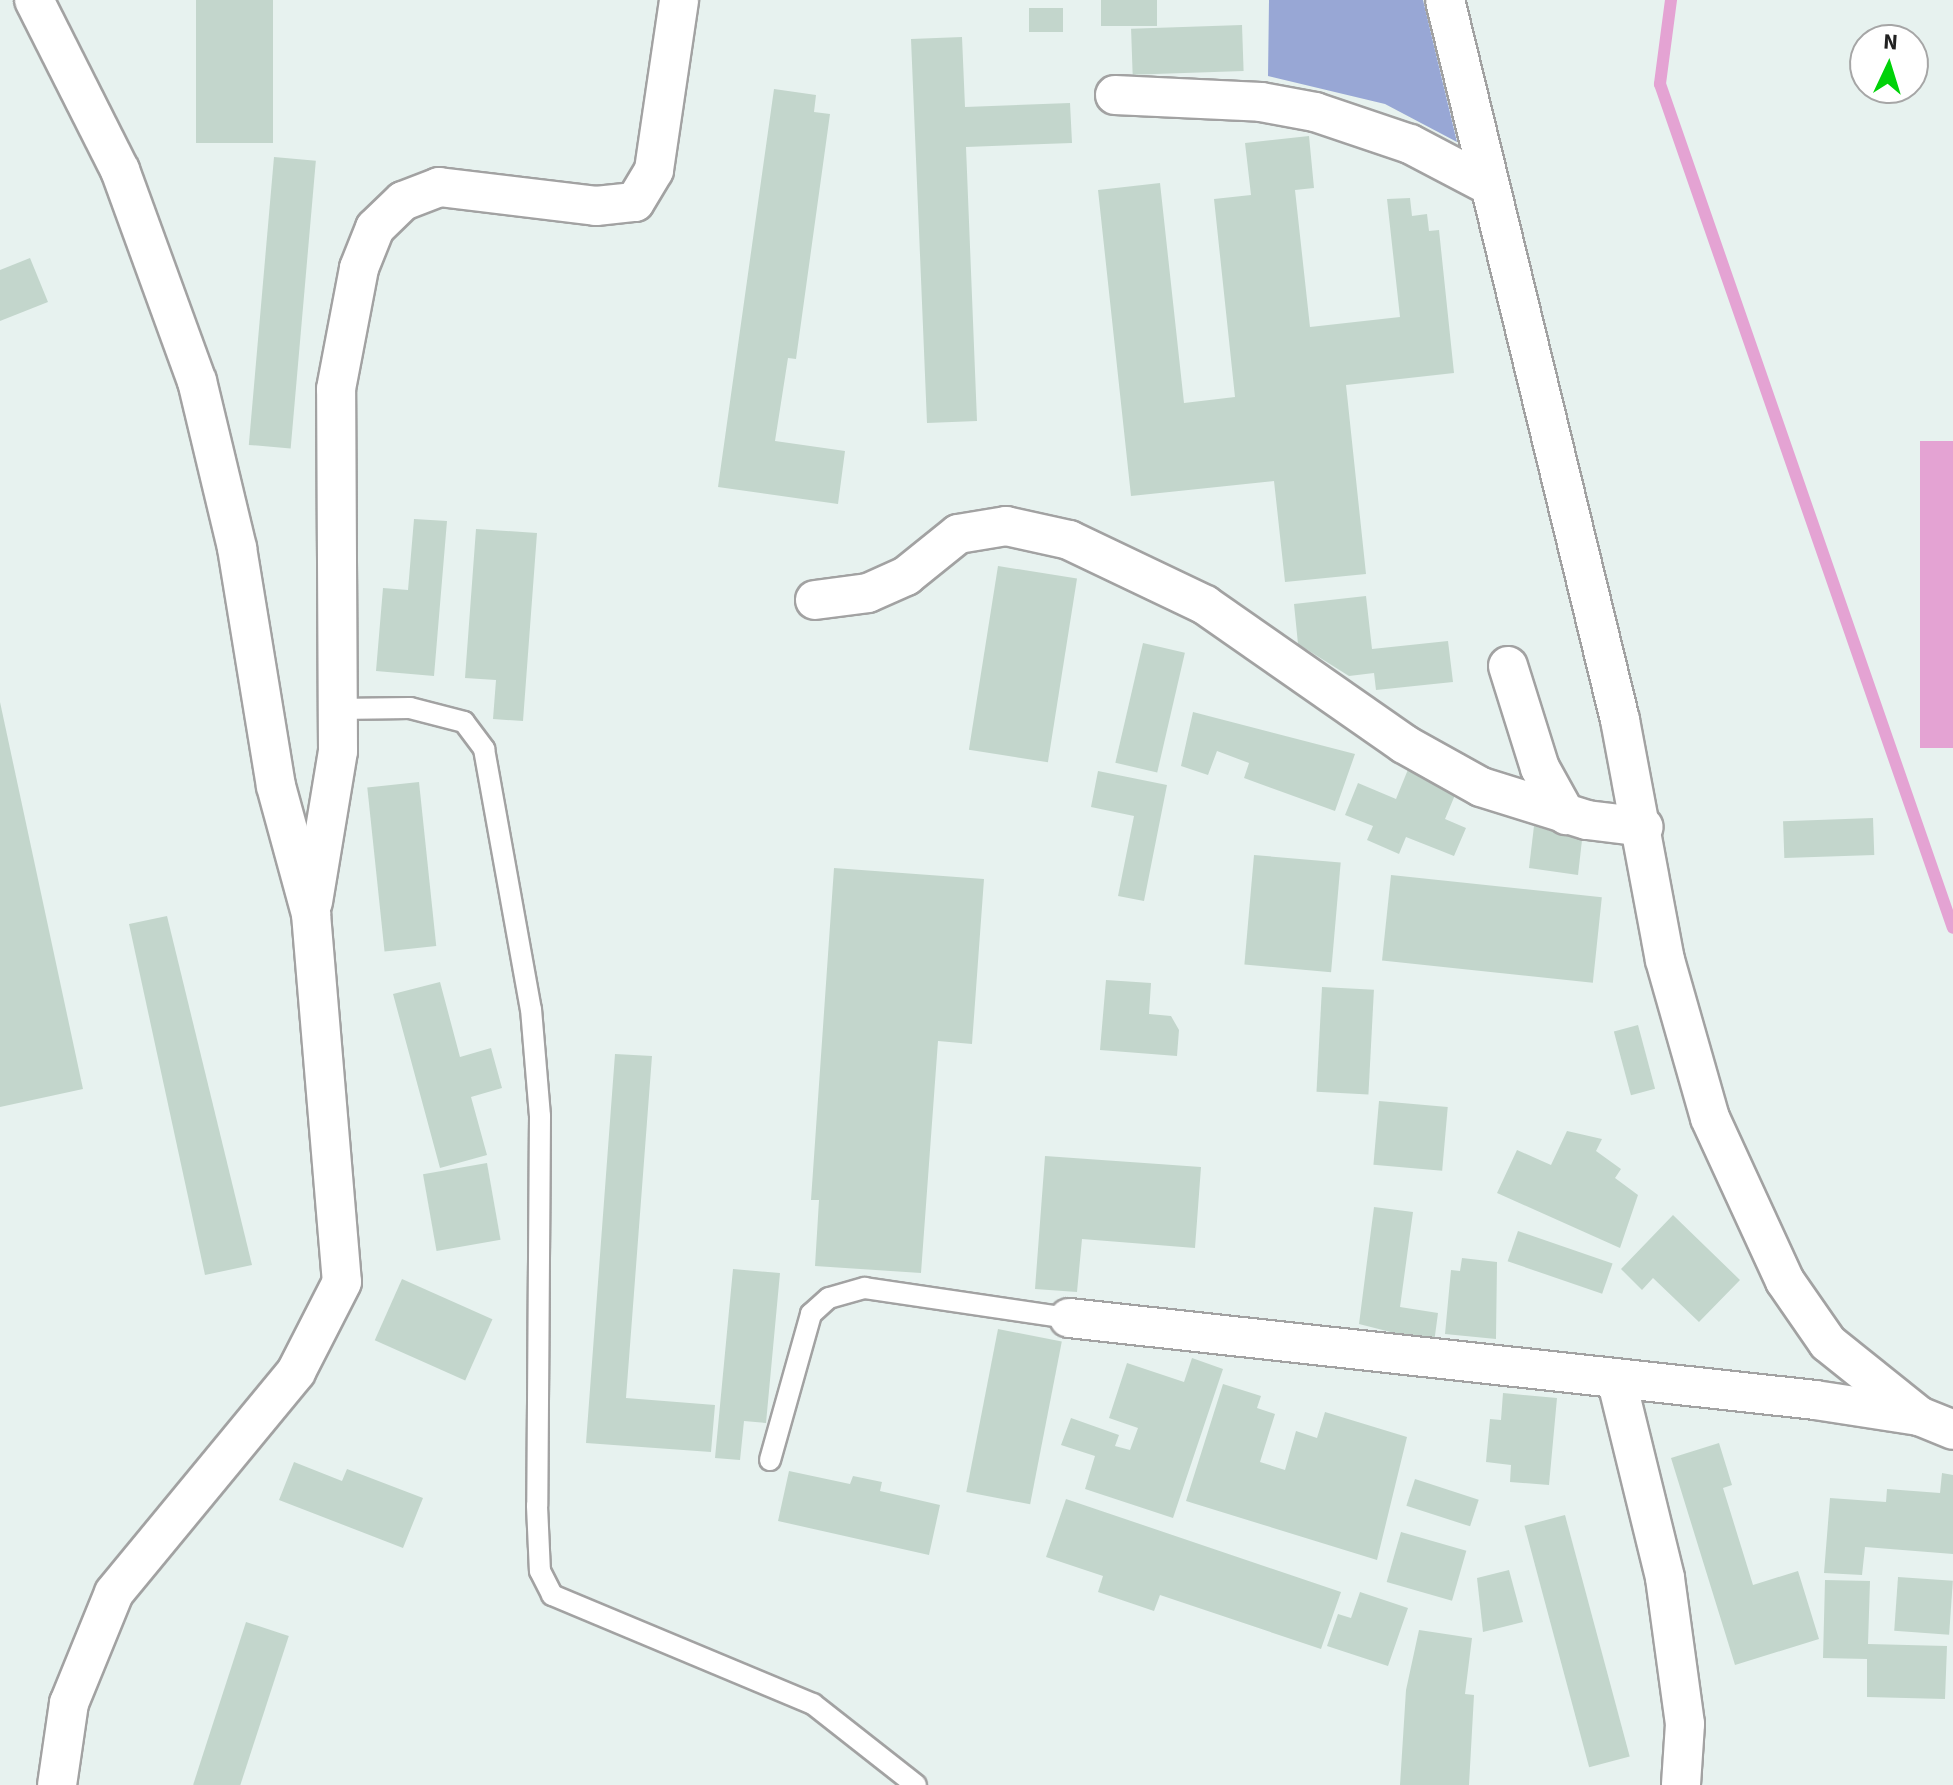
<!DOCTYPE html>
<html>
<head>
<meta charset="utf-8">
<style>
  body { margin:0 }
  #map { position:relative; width:1953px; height:1785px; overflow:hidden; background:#e7f2ef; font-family:"Source Sans 3",sans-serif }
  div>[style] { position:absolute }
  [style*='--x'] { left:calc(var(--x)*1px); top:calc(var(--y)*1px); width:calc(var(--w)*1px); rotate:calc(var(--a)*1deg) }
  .forest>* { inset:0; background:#98a7d5 }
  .water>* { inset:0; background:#e4a3d3; transform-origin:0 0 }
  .stream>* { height:12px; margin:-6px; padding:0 6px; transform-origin:6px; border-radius:6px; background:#e4a3d3 }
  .building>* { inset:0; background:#c3d6cc; transform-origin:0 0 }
  .roads { filter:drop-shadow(2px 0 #a2a2a2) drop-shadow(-2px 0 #a2a2a2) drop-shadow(0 2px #a2a2a2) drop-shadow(0 -2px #a2a2a2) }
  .service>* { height:20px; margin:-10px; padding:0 10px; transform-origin:10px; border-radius:10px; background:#fff }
  .minor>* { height:38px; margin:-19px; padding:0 19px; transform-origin:19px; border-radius:19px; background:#fff }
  span { translate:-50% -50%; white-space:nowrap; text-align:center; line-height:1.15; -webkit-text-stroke:8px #fff; paint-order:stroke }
  .north { position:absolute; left:1849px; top:24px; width:80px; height:80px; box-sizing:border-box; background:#fff; border:2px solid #a6a6a6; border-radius:50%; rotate:4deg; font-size:22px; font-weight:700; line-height:32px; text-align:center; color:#212121 }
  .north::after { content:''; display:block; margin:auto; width:28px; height:36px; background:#00d209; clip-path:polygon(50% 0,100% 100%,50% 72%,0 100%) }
</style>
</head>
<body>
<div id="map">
  <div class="forest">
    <i style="clip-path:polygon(1269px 0,1423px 0,1457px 142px,1385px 104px,1268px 76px)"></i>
  </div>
  <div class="water">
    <i style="left:1920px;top:441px;width:33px;height:307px"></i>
  </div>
  <div class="stream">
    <i style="--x:1671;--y:0;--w:85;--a:97.5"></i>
    <i style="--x:1660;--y:84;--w:893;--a:70.86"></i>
  </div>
  <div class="building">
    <i style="left:196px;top:0;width:77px;height:143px"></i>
    <i style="left:1101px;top:0;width:56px;height:26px"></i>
    <i style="left:1063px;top:8px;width:24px;height:34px;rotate:90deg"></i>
    <i style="left:1242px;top:25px;width:46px;height:111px;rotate:88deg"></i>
    <i style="clip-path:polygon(962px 37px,965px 107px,1070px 103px,1072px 143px,966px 147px,977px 421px,927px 423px,911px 39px)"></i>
    <i style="clip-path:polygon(774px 89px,816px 95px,814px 112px,830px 114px,796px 359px,788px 358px,775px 441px,845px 451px,838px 504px,718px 487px)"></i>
    <i style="clip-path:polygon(1309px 136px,1314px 188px,1295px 190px,1310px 327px,1400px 317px,1387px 199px,1410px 198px,1412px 216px,1427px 214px,1429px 231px,1439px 230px,1454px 373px,1346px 385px,1366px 574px,1285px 582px,1274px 481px,1131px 496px,1098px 190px,1160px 183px,1184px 403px,1235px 397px,1214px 199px,1251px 195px,1245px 143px)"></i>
    <i style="left:274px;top:157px;width:42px;height:289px;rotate:5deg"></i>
    <i style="clip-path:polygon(30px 258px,48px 302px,0 321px,0 270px)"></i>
    <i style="clip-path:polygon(414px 519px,447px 521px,434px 676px,376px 671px,383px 588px,408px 590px)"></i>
    <i style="clip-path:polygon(476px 529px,537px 533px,523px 721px,493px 719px,496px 680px,465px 678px)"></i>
    <i style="left:998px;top:566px;width:80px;height:186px;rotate:9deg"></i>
    <i style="clip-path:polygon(1366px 596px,1372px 649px,1448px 641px,1453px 682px,1376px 690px,1374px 673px,1349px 676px,1298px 644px,1294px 604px)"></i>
    <i style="left:1143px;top:643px;width:43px;height:123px;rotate:13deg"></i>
    <i style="clip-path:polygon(0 702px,83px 1089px,0 1107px)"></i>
    <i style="clip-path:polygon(1193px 712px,1355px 754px,1335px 811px,1244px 778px,1249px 763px,1217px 751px,1208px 775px,1181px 766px)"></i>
    <i style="clip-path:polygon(1409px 767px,1455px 795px,1445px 819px,1466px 828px,1454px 856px,1406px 837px,1399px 854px,1367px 840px,1373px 826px,1345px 815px,1358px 783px,1396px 799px)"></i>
    <i style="clip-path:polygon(1098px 771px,1167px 785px,1144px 901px,1118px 896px,1134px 816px,1091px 807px)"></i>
    <i style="left:419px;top:782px;width:165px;height:52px;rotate:84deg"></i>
    <i style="left:1873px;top:818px;width:37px;height:90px;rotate:88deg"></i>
    <i style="clip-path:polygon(1534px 826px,1582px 840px,1578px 875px,1529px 868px)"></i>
    <i style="left:1254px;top:855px;width:87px;height:110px;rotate:5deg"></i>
    <i style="clip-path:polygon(834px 868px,984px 879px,972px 1044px,938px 1041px,921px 1273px,815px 1266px,819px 1200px,811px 1200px)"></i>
    <i style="left:1391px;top:875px;width:212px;height:86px;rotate:6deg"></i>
    <i style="clip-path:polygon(167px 916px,252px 1265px,205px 1275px,129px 924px)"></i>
    <i style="clip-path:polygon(1106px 980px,1151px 983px,1149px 1014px,1171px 1016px,1179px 1030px,1177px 1056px,1100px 1050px)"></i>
    <i style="clip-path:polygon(440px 982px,460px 1057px,491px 1048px,502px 1088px,471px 1097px,487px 1155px,440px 1168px,393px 994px)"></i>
    <i style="left:1322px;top:987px;width:52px;height:105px;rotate:3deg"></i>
    <i style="left:1638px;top:1025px;width:66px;height:25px;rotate:75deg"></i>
    <i style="clip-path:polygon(615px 1054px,652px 1056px,626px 1398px,715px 1405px,711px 1452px,586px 1443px)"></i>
    <i style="left:1379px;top:1101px;width:69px;height:64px;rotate:5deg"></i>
    <i style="clip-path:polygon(1567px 1131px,1602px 1139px,1596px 1151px,1621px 1169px,1615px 1178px,1638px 1195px,1620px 1248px,1497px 1193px,1517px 1150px,1551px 1165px)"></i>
    <i style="clip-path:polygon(1045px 1156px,1201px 1167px,1195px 1248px,1082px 1239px,1077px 1292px,1035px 1289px)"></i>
    <i style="left:487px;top:1163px;width:78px;height:65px;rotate:80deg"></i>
    <i style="clip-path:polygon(1374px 1207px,1413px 1212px,1400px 1307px,1438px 1313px,1434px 1343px,1359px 1324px)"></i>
    <i style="clip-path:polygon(1673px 1215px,1740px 1280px,1699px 1322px,1653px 1278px,1642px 1290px,1621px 1269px)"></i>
    <i style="left:1518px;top:1231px;width:100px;height:32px;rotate:19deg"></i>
    <i style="clip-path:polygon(1462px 1258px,1497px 1262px,1496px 1339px,1445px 1334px,1451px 1270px,1460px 1271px)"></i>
    <i style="clip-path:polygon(733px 1269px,780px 1273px,766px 1423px,744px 1421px,740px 1460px,715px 1458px)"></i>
    <i style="left:402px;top:1279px;width:99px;height:67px;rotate:24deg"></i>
    <i style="left:998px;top:1329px;width:65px;height:166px;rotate:11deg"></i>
    <i style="clip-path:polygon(1192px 1358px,1223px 1369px,1173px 1518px,1085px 1489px,1095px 1456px,1061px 1445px,1071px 1418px,1119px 1435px,1115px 1446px,1130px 1450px,1138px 1428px,1109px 1418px,1127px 1363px,1184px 1382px)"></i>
    <i style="clip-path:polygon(1223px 1384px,1261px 1396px,1257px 1408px,1275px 1414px,1260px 1462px,1285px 1470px,1296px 1431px,1317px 1438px,1325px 1412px,1407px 1437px,1377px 1560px,1186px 1501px)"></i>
    <i style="clip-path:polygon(1503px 1393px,1557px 1398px,1549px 1485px,1510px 1482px,1511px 1465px,1486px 1462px,1490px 1419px,1501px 1420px)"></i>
    <i style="clip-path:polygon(1719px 1443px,1732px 1485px,1723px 1488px,1753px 1585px,1798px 1571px,1819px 1639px,1735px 1665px,1671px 1458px)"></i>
    <i style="clip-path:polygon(294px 1462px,342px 1481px,347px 1469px,423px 1498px,403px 1548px,279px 1500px)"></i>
    <i style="clip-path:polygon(789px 1471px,850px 1484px,853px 1476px,882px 1482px,880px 1491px,940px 1505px,929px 1555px,778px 1521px)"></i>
    <i style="clip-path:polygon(1942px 1473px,1953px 1475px,1953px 1554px,1865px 1547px,1862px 1575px,1824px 1573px,1830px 1498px,1886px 1502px,1887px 1489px,1940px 1493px)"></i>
    <i style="left:1415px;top:1479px;width:67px;height:28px;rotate:18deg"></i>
    <i style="clip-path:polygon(1066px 1499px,1341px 1592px,1321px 1649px,1160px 1595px,1154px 1611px,1098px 1592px,1103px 1576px,1046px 1557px)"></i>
    <i style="left:1565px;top:1515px;width:250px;height:42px;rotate:75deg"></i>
    <i style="left:1401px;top:1532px;width:68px;height:52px;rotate:16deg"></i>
    <i style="clip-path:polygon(1509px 1570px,1523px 1622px,1483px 1632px,1477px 1578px)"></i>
    <i style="left:1898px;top:1577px;width:55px;height:54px;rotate:4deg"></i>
    <i style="clip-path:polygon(1825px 1580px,1870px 1581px,1868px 1644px,1947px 1646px,1945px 1699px,1867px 1697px,1867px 1659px,1823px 1658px)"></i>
    <i style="clip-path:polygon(1360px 1592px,1408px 1608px,1388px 1666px,1327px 1646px,1338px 1614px,1351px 1618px)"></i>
    <i style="left:246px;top:1622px;width:45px;height:171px;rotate:18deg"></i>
    <i style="clip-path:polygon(1419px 1630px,1472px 1638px,1465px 1694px,1474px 1695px,1469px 1785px,1400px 1785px,1406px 1690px)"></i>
  </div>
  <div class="roads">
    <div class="service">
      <i style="--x:338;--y:709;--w:72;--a:-0.8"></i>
      <i style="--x:410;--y:708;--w:56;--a:14.5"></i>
      <i style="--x:464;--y:722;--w:34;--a:53"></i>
      <i style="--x:484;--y:749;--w:264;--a:79.8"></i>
      <i style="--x:531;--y:1009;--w:107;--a:85.2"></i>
      <i style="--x:540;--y:1116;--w:390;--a:90.4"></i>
      <i style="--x:537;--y:1506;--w:65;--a:87.4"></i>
      <i style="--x:540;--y:1571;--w:27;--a:63"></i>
      <i style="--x:552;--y:1595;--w:283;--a:22.7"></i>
      <i style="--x:813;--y:1704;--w:131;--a:38.2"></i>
      <i style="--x:770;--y:1460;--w:152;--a:-74.3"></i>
      <i style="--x:811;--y:1314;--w:24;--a:-42"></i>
      <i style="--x:829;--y:1298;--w:37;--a:-16"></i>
      <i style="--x:865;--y:1288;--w:206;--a:8.4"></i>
    </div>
    <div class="minor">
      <i style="--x:34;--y:0;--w:191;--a:63.2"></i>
      <i style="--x:120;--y:170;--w:225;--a:70"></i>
      <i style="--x:197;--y:381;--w:172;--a:76.5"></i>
      <i style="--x:237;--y:548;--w:241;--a:80.7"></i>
      <i style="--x:276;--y:786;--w:133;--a:74.7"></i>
      <i style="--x:311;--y:914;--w:369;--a:85.2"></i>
      <i style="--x:342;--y:1282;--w:101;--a:117.1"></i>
      <i style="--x:296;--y:1372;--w:286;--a:129.5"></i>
      <i style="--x:114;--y:1593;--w:119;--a:112.2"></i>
      <i style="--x:69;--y:1703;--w:83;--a:98.3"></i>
      <i style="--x:1445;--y:0;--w:741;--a:76.34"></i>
      <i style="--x:1620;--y:720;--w:244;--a:79.4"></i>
      <i style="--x:1665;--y:960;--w:164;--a:74.1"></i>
      <i style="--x:1710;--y:1118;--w:179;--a:65.3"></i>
      <i style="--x:1785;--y:1281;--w:75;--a:55.3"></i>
      <i style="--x:1828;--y:1343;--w:117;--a:38.7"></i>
      <i style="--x:1115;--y:95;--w:146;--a:2.7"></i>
      <i style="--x:1261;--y:102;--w:55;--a:10.5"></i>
      <i style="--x:1315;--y:112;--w:100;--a:18.6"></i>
      <i style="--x:1410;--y:144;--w:88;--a:27.7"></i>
      <i style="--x:815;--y:600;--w:53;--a:-7.5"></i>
      <i style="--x:868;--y:593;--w:42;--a:-24.1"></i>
      <i style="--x:906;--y:576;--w:67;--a:-38.9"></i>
      <i style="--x:958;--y:534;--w:49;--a:-9.5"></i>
      <i style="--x:1006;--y:526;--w:65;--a:12.5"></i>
      <i style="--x:1069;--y:540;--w:151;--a:25.5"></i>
      <i style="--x:1205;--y:605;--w:243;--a:34.9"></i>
      <i style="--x:1404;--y:744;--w:88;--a:29.2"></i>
      <i style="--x:1481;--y:787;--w:111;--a:17.3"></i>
      <i style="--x:1587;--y:820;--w:57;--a:7"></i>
      <i style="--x:1508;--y:666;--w:107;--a:72.6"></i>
      <i style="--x:1540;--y:768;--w:54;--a:61"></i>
      <i style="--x:313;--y:902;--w:153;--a:-80.6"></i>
      <i style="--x:338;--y:751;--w:362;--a:-90.3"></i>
      <i style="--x:336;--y:389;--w:123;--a:-79.2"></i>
      <i style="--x:359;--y:268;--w:43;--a:-68.2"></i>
      <i style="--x:375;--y:228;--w:39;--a:-44"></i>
      <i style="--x:403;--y:201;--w:39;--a:-21"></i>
      <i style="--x:439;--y:187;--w:158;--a:6.9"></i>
      <i style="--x:596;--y:206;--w:39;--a:-6"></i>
      <i style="--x:635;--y:202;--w:37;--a:-59"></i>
      <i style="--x:654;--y:170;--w:172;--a:-81.6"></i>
      <i style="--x:1069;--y:1318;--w:750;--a:6.27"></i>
      <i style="--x:1815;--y:1400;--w:105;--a:8.7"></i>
      <i style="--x:1919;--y:1416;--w:37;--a:22"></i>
      <i style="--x:1616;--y:1378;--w:206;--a:76.2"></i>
      <i style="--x:1665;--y:1578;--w:147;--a:82.2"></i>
      <i style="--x:1685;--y:1724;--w:61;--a:93.8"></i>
    </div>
  </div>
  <div class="north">N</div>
</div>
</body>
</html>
